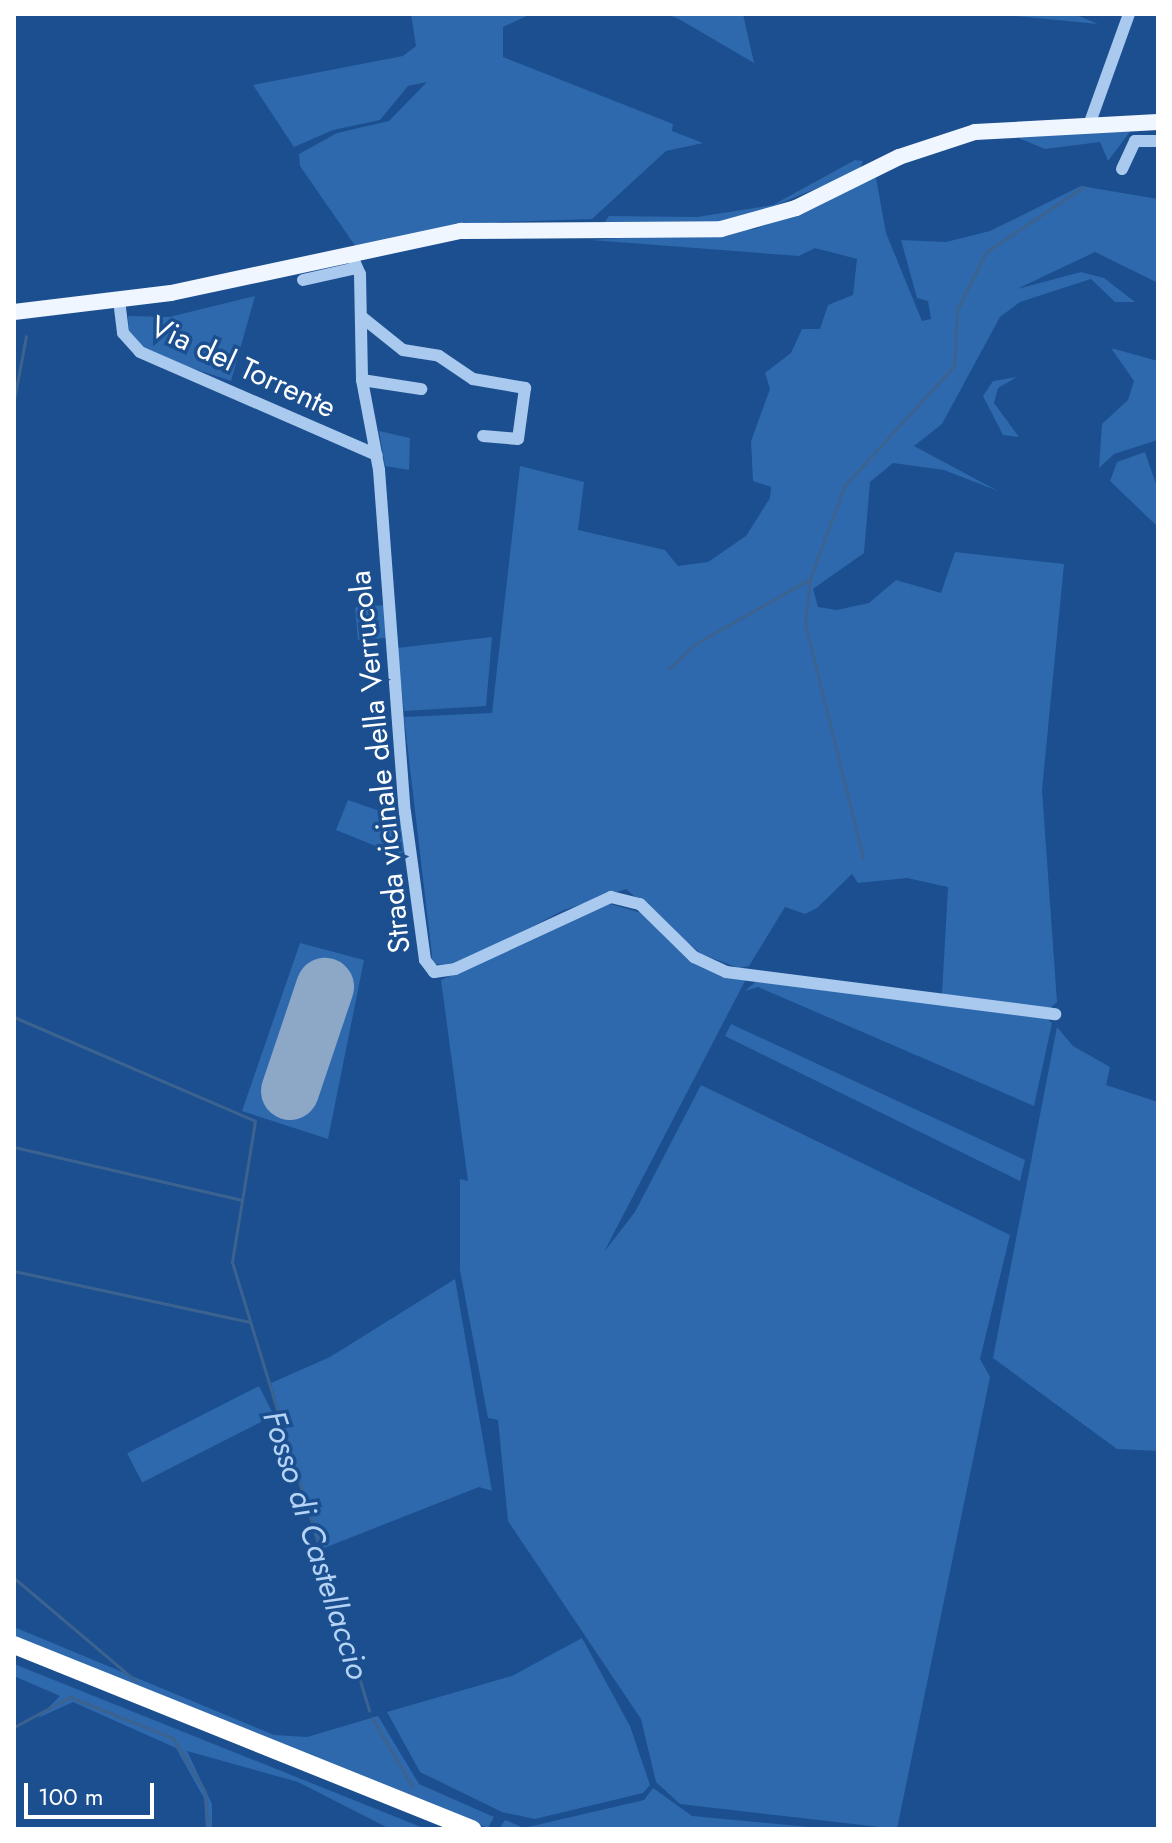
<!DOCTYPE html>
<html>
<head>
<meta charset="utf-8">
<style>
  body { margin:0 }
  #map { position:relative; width:1172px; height:1843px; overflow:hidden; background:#1b4f8f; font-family:Jost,sans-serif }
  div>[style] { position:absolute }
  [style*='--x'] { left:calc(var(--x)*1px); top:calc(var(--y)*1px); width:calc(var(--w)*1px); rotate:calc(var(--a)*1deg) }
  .green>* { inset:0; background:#2e69ad; transform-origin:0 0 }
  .stream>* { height:3px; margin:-1.5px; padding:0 1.5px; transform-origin:1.5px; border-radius:1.5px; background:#3c6290 }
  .runway>* { height:58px; margin:-29px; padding:0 29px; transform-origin:29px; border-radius:29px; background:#8da7c7 }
  .minor>* { height:12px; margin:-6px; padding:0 6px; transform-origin:6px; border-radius:6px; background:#a9c9ee }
  .major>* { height:16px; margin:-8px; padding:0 8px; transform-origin:8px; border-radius:8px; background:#f0f6ff }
  .highway>* { height:18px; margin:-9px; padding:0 9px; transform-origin:9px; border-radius:9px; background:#fff }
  span { translate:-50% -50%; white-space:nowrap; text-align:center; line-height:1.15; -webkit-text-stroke:7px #1b4f8f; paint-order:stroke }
  .street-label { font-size:30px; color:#fff }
  .water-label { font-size:32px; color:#b5d3f5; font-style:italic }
  .frame { position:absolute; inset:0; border:16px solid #fff; pointer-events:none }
  .scale { position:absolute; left:24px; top:1783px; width:130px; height:36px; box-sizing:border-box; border:4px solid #fff; border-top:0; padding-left:10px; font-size:24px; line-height:28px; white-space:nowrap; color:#fff; -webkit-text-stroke:6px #1b4f8f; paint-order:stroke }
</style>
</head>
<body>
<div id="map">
  <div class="green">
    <i style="clip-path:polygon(411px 14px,531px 14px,503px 27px,503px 57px,673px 124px,672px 131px,703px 143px,666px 151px,592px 219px,500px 222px,356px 247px,300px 166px,299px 154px,337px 133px,389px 121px,427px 82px,408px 86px,380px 120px,333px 130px,294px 147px,253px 85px,403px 56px,416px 46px)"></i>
    <i style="clip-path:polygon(666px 14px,743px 14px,754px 63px,679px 19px)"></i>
    <i style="clip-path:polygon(996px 14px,1074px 14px,1098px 24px)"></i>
    <i style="clip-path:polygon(1132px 129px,1108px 161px,1100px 142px,1045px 149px,1011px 135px)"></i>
    <i style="clip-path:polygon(855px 160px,863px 161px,859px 171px,744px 218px,695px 226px,604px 223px,609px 216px,697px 217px,773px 205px)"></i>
    <i style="clip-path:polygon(876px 178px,886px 233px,922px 321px,931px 319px,928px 301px,917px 298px,901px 240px,946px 242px,990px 231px,1081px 186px,1158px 199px,1158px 283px,1095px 252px,1017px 289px,1081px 272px,1104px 278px,1135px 302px,1115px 302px,1091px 279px,1020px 302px,1000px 317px,942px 424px,914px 446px,998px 491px,944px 470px,893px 463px,870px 482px,864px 553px,813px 589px,818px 607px,837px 610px,869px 603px,896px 580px,941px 593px,955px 552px,1064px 564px,1042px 790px,1057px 1002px,1049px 1009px,942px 994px,948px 887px,907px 878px,858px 883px,852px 874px,817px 908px,805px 914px,785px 907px,749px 966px,739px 968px,701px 954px,626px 889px,564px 910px,455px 966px,433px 964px,404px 717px,492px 713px,520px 466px,584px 482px,578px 530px,665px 550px,678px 566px,708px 562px,746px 536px,770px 498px,771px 487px,753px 481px,751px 441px,770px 389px,765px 373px,791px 353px,802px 329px,820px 329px,828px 305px,853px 295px,857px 259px,815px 248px,799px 256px,591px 240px,756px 229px)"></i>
    <i style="clip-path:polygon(255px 296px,231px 381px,153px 355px,129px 335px,128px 316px,169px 317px)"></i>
    <i style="clip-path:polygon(1111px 348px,1158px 361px,1158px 440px,1114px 454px,1099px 468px,1102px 424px,1128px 400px,1134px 381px)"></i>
    <i style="clip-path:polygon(1017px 377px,998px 388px,994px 403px,1019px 437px,1003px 435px,983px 396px,993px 381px)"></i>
    <i style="clip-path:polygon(379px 431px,410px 438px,409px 470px,385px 466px)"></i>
    <i style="clip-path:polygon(1145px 452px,1158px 490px,1158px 527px,1110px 481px,1117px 462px)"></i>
    <i style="left:384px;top:605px;width:33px;height:29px;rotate:85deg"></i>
    <i style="clip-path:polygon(492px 637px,486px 706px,404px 711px,397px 648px)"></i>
    <i style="clip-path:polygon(348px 800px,400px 818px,407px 850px,398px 855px,336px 830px)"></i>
    <i style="clip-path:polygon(610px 904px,645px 914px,695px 964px,746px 979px,604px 1252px,635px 1212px,701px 1085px,1010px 1235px,980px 1359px,990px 1377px,897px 1829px,680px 1804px,656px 1782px,641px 1719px,508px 1521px,498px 1420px,488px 1418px,460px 1270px,460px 1179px,468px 1181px,441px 980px)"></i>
    <i style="clip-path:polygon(300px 943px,364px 960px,328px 1139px,242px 1111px)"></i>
    <i style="clip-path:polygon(759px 979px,1043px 1016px,1052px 1023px,1034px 1106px,758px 987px,745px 991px)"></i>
    <i style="clip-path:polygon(731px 1024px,1025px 1160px,1020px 1181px,725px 1036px)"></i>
    <i style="clip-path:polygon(1057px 1027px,1073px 1046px,1110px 1067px,1106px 1085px,1158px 1102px,1158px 1451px,1117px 1449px,993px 1358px)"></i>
    <i style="clip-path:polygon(455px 1279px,492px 1491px,479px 1487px,319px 1550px,271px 1383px,330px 1357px)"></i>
    <i style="left:259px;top:1386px;width:33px;height:148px;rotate:63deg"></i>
    <i style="clip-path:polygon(14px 1627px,274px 1735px,307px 1737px,378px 1716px,419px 1784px,494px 1817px,488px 1828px,14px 1637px)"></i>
    <i style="clip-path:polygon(582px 1638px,630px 1726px,650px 1785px,643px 1793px,535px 1819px,502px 1812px,420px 1772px,387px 1712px,512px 1676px)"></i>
    <i style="clip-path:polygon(14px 1664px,426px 1829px,390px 1829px,298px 1782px,187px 1751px,212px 1804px,212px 1829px,206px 1829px,204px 1798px,176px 1748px,73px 1702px,38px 1718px,60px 1696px,14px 1676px)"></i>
    <i style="clip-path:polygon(653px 1788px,692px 1816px,830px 1829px,499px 1829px,505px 1820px,524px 1828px,644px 1800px)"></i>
  </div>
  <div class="stream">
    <i style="--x:14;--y:400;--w:65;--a:-79.4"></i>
    <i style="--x:810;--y:579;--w:44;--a:96.5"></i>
    <i style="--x:805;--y:623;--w:242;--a:76.1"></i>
    <i style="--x:669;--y:669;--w:36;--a:-44"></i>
    <i style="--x:695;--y:644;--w:132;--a:-29.5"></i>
    <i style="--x:810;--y:579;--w:99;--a:-69.9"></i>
    <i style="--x:844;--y:486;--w:163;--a:-47.5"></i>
    <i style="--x:954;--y:366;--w:56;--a:-86.9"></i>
    <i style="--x:957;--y:310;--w:65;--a:-63.4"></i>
    <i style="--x:986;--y:252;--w:117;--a:-33.8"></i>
    <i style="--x:14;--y:1017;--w:262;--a:23.3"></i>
    <i style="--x:255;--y:1121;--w:143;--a:99.3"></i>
    <i style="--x:232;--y:1262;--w:469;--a:73"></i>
    <i style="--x:14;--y:1147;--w:234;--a:13.1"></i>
    <i style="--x:14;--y:1271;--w:240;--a:12.2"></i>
    <i style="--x:14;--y:1578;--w:160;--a:40.2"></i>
    <i style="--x:372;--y:1718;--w:79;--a:59.5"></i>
    <i style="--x:14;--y:1727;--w:64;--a:-28.2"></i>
    <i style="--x:70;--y:1697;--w:111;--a:21.7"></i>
    <i style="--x:173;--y:1738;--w:63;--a:59.3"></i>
    <i style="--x:205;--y:1792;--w:37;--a:85"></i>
  </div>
  <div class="runway">
    <i style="--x:290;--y:1091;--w:110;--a:-71.4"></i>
  </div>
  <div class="minor">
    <i style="--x:1089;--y:125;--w:118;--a:-70.2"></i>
    <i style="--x:1122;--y:169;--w:31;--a:-65"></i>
    <i style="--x:1135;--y:141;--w:23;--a:0"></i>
    <i style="--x:351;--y:254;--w:22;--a:66"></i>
    <i style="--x:360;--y:274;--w:106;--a:88.9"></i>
    <i style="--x:362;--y:380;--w:92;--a:79.3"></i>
    <i style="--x:379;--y:470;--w:343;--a:85.7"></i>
    <i style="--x:405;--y:812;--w:149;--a:82.3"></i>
    <i style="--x:425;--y:960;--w:15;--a:53"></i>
    <i style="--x:434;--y:972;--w:21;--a:-8"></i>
    <i style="--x:455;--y:969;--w:172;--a:-24.8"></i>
    <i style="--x:611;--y:897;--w:30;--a:14"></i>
    <i style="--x:640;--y:904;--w:76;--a:44.5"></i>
    <i style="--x:694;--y:957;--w:35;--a:25"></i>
    <i style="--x:726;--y:972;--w:332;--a:7.3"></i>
    <i style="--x:303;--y:280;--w:54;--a:-12.8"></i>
    <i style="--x:119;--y:300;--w:33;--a:83"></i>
    <i style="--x:123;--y:333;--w:25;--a:48"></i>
    <i style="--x:140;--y:352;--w:258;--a:23.5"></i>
    <i style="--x:363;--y:318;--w:51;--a:38.7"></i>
    <i style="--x:403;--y:350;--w:36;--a:9"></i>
    <i style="--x:439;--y:356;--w:41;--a:34.1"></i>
    <i style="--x:473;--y:379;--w:53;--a:9.8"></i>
    <i style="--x:525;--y:388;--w:51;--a:97.8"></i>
    <i style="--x:518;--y:439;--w:35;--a:-175"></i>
    <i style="--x:362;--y:380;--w:60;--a:8.7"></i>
  </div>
  <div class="major">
    <i style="--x:14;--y:312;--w:158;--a:-6.9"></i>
    <i style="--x:171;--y:293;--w:297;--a:-12.1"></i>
    <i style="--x:461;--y:231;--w:260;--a:-0.4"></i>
    <i style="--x:721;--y:229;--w:78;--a:-15.6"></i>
    <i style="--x:796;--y:208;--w:115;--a:-26.3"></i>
    <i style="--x:899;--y:157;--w:80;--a:-18.2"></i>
    <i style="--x:975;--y:132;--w:183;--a:-3.1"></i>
  </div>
  <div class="highway">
    <i style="--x:14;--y:1645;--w:494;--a:21.9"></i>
  </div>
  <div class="street-label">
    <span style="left:243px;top:367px;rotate:25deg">Via del Torrente</span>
    <span style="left:380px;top:762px;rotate:-96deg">Strada vicinale della Verrucola</span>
  </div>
  <div class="water-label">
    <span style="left:316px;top:1545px;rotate:72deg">Fosso di Castellaccio</span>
  </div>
  <div class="frame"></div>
  <div class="scale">100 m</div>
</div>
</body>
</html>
